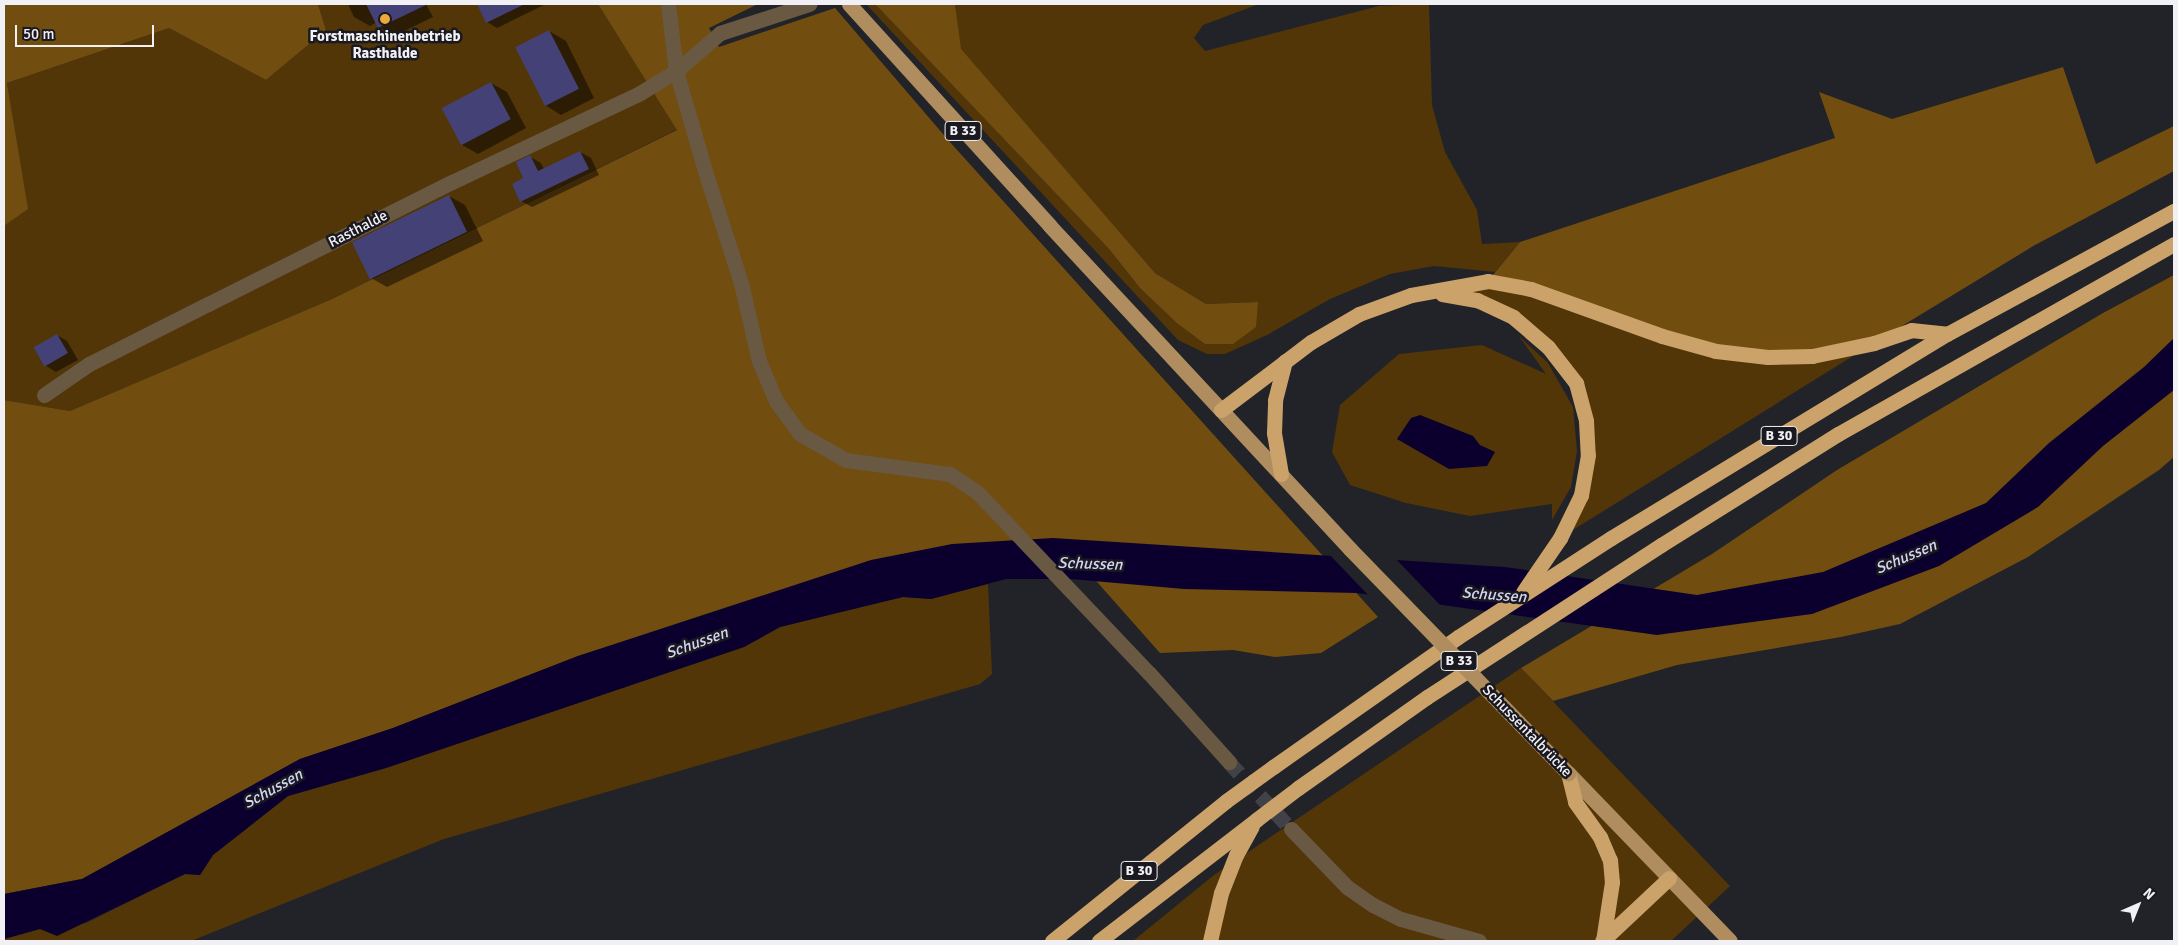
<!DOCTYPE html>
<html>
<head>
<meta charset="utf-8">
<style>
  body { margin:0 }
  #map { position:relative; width:2178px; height:945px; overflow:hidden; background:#222328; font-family:Signika,sans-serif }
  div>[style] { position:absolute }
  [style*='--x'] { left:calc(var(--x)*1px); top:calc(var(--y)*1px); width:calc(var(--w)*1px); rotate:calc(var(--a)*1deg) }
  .green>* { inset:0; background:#523607 }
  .forest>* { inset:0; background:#724d10 }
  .water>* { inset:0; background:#0b002d }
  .pier>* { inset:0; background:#222328 }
  .shadow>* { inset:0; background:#0007 }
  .building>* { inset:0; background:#444176; transform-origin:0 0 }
  .minor-tunnel>* { height:15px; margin-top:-7.5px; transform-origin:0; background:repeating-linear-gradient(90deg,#414247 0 15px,transparent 0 23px) }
  .minor>* { height:15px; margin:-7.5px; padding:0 7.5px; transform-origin:7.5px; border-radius:7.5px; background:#695943 }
  .major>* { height:15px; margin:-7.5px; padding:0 7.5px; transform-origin:7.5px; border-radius:7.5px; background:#af8d5f }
  .highway>* { height:15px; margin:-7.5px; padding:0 7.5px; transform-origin:7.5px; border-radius:7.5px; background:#cba26a }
  .major-bridge>* { height:15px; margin:-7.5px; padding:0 7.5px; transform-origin:7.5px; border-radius:7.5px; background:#af8d5f }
  .highway-bridge>* { height:15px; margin:-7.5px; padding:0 7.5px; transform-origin:7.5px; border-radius:7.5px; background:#cba26a }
  .dots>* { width:14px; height:14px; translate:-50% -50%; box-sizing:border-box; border:2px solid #19191f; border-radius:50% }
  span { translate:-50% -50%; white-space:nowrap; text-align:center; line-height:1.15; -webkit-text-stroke:5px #19191f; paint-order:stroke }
  .shield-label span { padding:1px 4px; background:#19191f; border:1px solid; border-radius:4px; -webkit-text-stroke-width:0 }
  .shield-label { font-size:14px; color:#f1f1f5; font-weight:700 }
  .poi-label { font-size:15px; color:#f1f1f5; font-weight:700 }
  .street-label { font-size:15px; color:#f1f1f5 }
  .water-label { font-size:16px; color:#d4d4f7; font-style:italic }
  .frame { position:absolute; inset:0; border:5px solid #f1f1f5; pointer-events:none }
  .north { position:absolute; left:2113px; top:880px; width:50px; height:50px; -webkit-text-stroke:4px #19191f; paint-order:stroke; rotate:44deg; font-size:14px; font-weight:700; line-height:20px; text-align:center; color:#f1f1f5 }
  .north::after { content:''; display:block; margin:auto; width:18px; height:22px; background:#f1f1f5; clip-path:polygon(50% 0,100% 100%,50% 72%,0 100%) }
  .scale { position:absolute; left:15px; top:25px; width:139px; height:22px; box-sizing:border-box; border:2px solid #f1f1f5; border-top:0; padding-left:6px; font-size:15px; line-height:18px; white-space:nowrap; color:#f1f1f5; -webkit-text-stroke:4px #19191f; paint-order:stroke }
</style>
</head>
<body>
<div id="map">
  <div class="green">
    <i style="clip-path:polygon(318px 4px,598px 4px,678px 129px,332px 299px,70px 411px,4px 400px,4px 226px,27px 209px,7px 83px,169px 28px,266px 80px,326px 30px)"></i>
    <i style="clip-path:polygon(866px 4px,875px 4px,1109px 249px,1140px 288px,1205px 344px,1258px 302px,1206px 304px,1155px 273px,960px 49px,955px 4px,1259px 4px,1203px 25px,1194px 38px,1205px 51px,1379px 6px,1429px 4px,1432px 105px,1445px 152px,1477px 210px,1482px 244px,1520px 242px,1495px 272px,1434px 266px,1390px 274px,1330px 299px,1267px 335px,1225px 354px,1207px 354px,1178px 340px)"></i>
    <i style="clip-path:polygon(1488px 281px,1874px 343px,1560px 538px,1588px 455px,1576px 383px,1513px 317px,1431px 292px)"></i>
    <i style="clip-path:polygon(1519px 336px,1548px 363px,1573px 407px,1577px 451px,1571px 487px,1552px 520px,1552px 504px,1470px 516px,1406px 503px,1350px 485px,1332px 452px,1340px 405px,1399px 354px,1482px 345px,1546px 374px)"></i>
    <i style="clip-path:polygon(988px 584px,992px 674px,980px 684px,444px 839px,191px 941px,4px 941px,4px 939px,40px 929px,86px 923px,185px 874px,200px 875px,213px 855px,288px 796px,386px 768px,744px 647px,780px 627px,879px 602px,903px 597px,931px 599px)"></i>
    <i style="clip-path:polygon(1521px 668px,1730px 886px,1671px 941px,1133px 941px,1214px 875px)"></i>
  </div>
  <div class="forest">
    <i style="clip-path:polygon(4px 4px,318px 4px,326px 30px,266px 80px,169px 28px,7px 83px,28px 209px,4px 226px)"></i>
    <i style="clip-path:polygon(598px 4px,758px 4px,709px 28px,719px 47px,835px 8px,949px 141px,1378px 617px,1321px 653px,1275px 657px,1233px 650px,1160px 653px,1090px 574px,1053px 538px,719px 612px,578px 656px,393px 728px,300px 759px,82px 879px,4px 894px,4px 400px,70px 411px,332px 299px,677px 130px)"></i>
    <i style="clip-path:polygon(875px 4px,955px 4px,961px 49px,1155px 273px,1206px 304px,1258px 302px,1256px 327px,1233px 344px,1205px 344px,1177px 323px,1140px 288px,1109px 249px)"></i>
    <i style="clip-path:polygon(2063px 67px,2096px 164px,2174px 126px,2174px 171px,2035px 245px,1874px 343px,1812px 356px,1716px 351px,1488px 281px,1520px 242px,1835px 138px,1819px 92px,1892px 119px)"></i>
    <i style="clip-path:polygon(2174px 275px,2174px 457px,2159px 470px,2028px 557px,1900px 624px,1841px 637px,1677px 665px,1553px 701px,1521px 668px,1712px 554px,1837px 470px,2103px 313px)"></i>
  </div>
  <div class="water">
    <i style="clip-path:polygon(2174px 338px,2174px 390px,2103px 446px,2038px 507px,1939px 566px,1812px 614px,1657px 635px,1357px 593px,1184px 589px,1071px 579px,1006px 579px,931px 599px,903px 597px,780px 627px,744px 647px,386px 768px,288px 796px,213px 855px,200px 875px,185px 874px,57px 936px,40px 929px,4px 939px,4px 894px,82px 879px,300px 759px,393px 728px,578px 656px,871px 560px,952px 544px,1053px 538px,1505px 567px,1697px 595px,1823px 572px,1986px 503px,2049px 443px,2144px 367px)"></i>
    <i style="clip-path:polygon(1420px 415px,1473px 436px,1480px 445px,1495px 452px,1487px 466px,1449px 469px,1397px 439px,1411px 418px)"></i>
  </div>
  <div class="pier">
    <i style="clip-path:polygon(1327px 552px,1394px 557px,1443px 608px,1371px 598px)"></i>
  </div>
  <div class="shadow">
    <i style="clip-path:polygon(348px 4px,426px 4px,433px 17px,394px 36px,379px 27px,377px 22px,370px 26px,354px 17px)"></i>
    <i style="clip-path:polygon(487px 4px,546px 4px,497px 28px,487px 22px,480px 7px)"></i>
    <i style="clip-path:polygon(549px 31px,566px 41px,594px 98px,561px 115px,545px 105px)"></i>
    <i style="clip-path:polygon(491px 83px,507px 92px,526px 128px,478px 154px,462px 145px)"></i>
    <i style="clip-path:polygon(580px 152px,591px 158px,599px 175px,532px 207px,521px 201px,530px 157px,541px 163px,544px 169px)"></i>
    <i style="clip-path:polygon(449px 196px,465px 205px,483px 241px,387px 287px,371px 278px)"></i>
    <i style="clip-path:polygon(57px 335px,67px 341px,78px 360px,56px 372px,46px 366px)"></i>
  </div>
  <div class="building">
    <i style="clip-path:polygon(366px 4px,428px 4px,378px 28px)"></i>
    <i style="clip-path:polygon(477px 4px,525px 4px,486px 23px)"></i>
    <i style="left:549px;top:30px;width:66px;height:38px;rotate:63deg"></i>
    <i style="left:491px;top:82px;width:42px;height:56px;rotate:62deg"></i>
    <i style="clip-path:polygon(580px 151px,589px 169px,520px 202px,512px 184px,523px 178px,516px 162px,530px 155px,538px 171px)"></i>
    <i style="left:449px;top:195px;width:41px;height:108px;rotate:64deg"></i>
    <i style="left:57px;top:334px;width:22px;height:27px;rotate:60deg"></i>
  </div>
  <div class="minor-tunnel">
    <i style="--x:1229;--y:762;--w:91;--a:47.2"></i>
  </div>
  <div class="minor">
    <i style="--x:668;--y:4;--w:67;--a:83.2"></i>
    <i style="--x:676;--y:71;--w:104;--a:73.8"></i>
    <i style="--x:705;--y:171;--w:118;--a:72.2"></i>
    <i style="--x:741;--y:283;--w:80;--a:77"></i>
    <i style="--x:759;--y:361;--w:43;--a:67"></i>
    <i style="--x:776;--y:401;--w:41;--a:54"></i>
    <i style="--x:800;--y:434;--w:53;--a:29.5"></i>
    <i style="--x:846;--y:460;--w:105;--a:7.7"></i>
    <i style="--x:950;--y:474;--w:32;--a:34"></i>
    <i style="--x:977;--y:492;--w:250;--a:46.5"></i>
    <i style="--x:1149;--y:673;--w:120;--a:48"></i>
    <i style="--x:44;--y:395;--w:55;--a:-34.6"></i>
    <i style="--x:89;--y:364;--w:133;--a:-26.8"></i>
    <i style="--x:208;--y:304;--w:273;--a:-26.6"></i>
    <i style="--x:452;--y:182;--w:208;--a:-25.3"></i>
    <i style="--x:640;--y:93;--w:42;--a:-31.4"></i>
    <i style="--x:676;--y:71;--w:58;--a:-40.8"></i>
    <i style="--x:720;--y:33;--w:94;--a:-18"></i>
    <i style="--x:1291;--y:829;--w:81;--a:46"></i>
    <i style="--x:1347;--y:887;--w:32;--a:35"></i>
    <i style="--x:1373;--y:905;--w:31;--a:27"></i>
    <i style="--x:1401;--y:919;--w:81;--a:15.8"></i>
  </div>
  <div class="major">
    <i style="--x:849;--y:4;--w:299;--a:47.8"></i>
    <i style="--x:1050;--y:226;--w:441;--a:47.1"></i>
    <i style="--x:1568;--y:773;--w:233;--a:46"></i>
  </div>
  <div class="highway">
    <i style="--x:1442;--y:294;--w:36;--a:10"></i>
    <i style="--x:1477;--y:300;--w:40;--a:25"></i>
    <i style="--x:1513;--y:317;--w:46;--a:40.6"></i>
    <i style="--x:1548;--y:347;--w:46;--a:52.1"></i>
    <i style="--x:1576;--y:383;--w:39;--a:75"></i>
    <i style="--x:1586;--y:421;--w:34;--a:87"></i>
    <i style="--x:1588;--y:455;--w:41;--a:99.9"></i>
    <i style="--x:1581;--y:495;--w:48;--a:116"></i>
    <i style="--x:1560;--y:538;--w:65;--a:124.4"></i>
    <i style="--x:1221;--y:410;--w:113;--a:-37.1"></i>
    <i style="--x:1311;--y:342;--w:56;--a:-30.3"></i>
    <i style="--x:1359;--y:314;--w:55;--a:-20.1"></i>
    <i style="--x:1411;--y:295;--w:78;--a:-10.3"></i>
    <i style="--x:1488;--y:281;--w:44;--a:10.5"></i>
    <i style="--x:1531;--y:289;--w:139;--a:19.7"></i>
    <i style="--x:1662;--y:336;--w:56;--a:15.5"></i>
    <i style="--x:1716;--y:351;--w:52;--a:6.6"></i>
    <i style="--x:1768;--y:357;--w:44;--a:-1.3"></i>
    <i style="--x:1812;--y:356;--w:63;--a:-11.8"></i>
    <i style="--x:1874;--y:343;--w:39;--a:-19"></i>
    <i style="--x:1911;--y:330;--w:36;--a:6"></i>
    <i style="--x:1281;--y:474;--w:42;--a:-99.7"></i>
    <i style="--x:1274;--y:433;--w:33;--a:-88"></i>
    <i style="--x:1275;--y:400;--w:40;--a:-75.6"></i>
    <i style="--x:1273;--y:767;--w:226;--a:-35.1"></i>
    <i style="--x:1458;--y:637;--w:182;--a:-32.9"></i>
    <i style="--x:1611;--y:538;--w:393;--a:-31.3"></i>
    <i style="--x:1947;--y:334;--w:258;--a:-28.5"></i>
    <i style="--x:1568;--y:773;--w:30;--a:76"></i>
    <i style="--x:1575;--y:802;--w:43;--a:54.5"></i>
    <i style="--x:1600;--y:837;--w:25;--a:67"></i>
    <i style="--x:1610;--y:860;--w:22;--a:85"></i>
    <i style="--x:1612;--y:882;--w:60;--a:98.7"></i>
    <i style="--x:1298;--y:788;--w:158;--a:-35.2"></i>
    <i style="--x:1427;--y:697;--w:279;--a:-33"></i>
    <i style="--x:1661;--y:545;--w:209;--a:-32.1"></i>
    <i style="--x:1838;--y:434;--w:386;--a:-29.5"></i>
    <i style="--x:1052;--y:941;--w:223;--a:-38.8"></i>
    <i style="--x:1099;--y:941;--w:198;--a:-37.6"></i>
    <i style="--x:1210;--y:941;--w:49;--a:-77.1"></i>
    <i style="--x:1221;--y:893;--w:41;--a:-68.5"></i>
    <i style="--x:1236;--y:855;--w:33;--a:-61"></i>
    <i style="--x:1602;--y:941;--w:92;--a:-43.2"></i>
  </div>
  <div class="major-bridge">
    <i style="--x:1350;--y:549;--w:313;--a:45.8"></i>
  </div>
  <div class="highway-bridge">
    <i style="--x:1226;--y:801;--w:58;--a:-35.9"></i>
    <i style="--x:1256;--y:820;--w:53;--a:-37.3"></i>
  </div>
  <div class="dots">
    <i style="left:385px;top:19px;background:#eda83b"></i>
  </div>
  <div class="shield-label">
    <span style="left:963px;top:131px">B 33</span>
    <span style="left:1779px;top:436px">B 30</span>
    <span style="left:1459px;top:661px">B 33</span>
    <span style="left:1139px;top:871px">B 30</span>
  </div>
  <div class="poi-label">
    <span style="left:385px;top:45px">Forstmaschinenbetrieb<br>Rasthalde</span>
  </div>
  <div class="street-label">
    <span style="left:358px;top:229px;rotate:-27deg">Rasthalde</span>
    <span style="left:1527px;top:731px;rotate:46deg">Schussentalbrücke</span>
  </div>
  <div class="water-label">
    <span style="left:1906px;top:557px;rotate:-23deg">Schussen</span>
    <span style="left:1090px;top:564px;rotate:2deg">Schussen</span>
    <span style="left:1494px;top:595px;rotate:4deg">Schussen</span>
    <span style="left:697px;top:643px;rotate:-20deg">Schussen</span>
    <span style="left:273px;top:789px;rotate:-29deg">Schussen</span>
  </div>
  <div class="frame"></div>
  <div class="north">N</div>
  <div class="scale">50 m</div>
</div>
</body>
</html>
